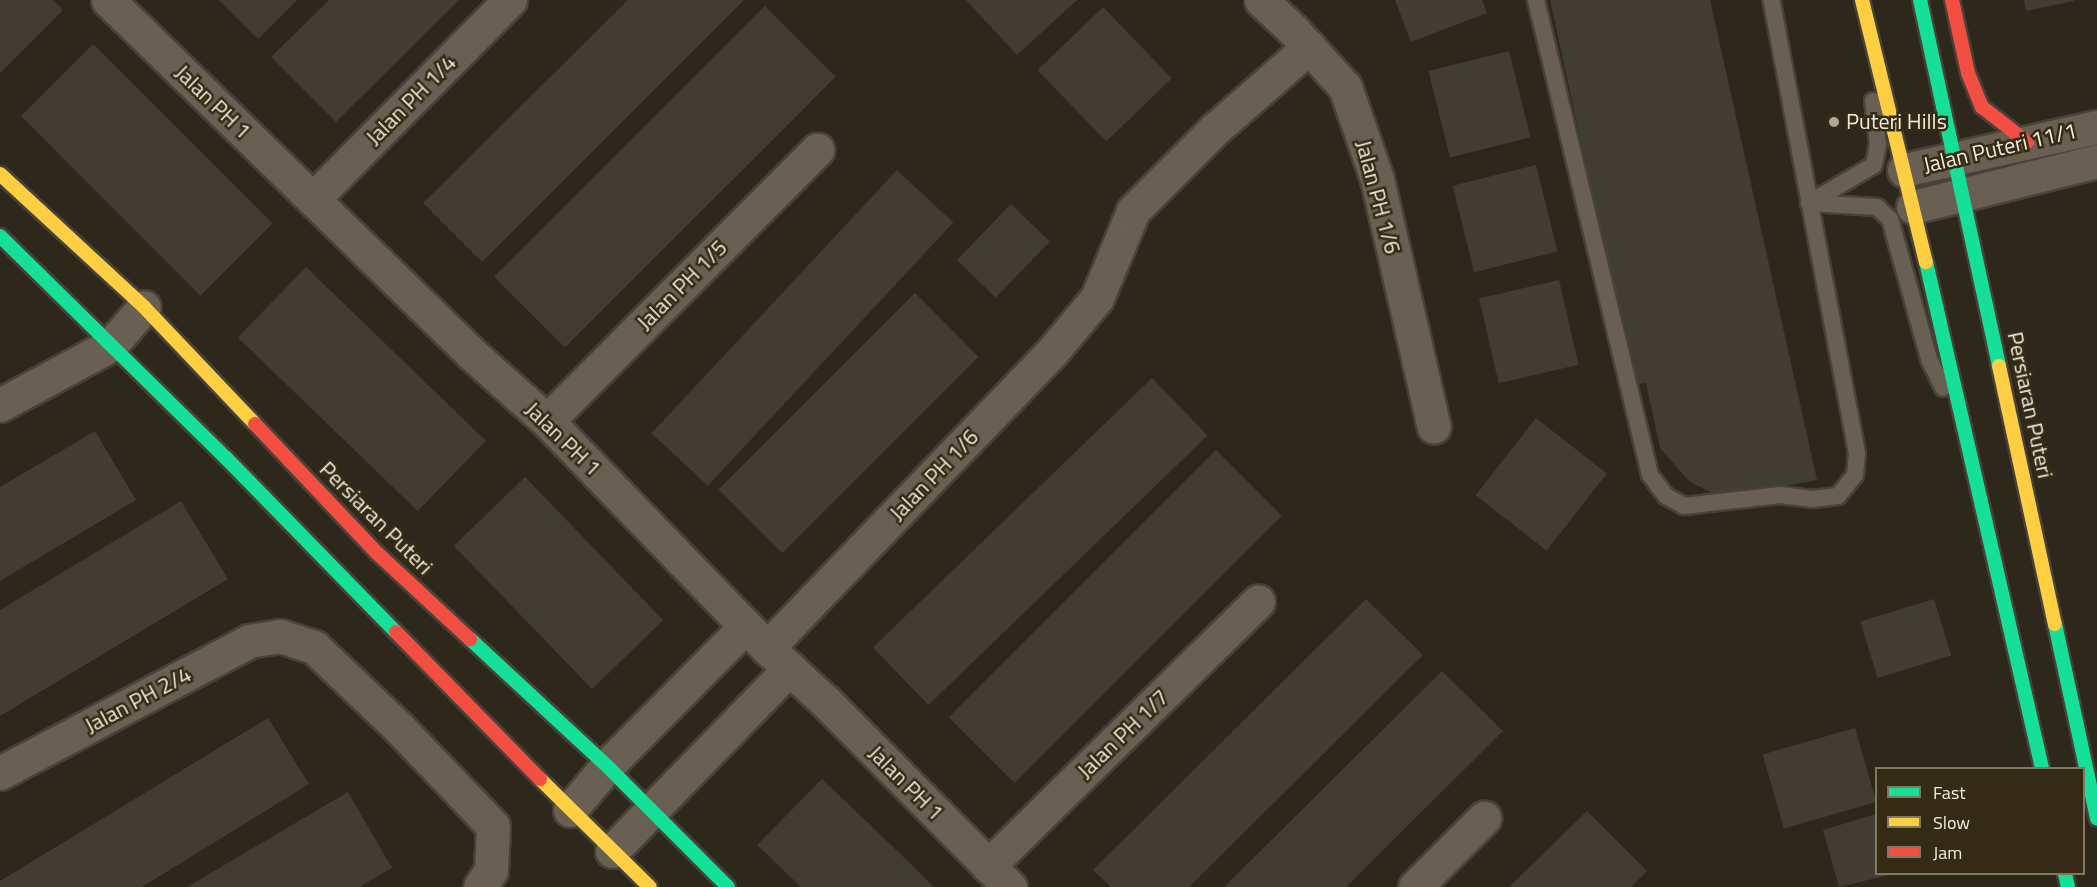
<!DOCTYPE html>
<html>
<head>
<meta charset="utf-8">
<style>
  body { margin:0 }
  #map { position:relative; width:2097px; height:887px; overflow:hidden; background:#2e281c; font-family:"Titillium Web",sans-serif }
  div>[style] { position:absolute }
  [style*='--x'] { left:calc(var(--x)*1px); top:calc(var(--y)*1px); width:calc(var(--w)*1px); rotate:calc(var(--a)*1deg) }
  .building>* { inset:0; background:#413d33; transform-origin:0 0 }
  .roads { filter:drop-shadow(2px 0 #484239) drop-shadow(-2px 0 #484239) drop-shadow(0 2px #484239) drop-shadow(0 -2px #484239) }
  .lane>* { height:16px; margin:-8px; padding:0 8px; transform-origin:8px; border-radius:8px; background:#6a5f53 }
  .street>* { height:33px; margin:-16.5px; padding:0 16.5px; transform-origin:16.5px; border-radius:16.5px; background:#6a5f53 }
  .fast>* { height:14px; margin:-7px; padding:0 7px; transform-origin:7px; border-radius:7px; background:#16e098 }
  .slow>* { height:14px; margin:-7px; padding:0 7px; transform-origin:7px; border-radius:7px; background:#ffcf43 }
  .jam>* { height:14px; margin:-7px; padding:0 7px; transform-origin:7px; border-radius:7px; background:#f24e42 }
  .dots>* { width:16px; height:16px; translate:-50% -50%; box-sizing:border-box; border:3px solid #352b15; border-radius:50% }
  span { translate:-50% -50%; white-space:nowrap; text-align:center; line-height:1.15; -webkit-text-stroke:5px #352b15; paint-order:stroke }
  .street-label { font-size:22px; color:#f1ebdd }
  .poi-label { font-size:22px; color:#f1ebdd }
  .left { translate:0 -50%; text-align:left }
  .legend { position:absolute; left:1875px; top:767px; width:210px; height:108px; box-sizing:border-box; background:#352b15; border:2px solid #807865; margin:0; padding:8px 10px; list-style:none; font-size:18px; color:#f1ebdd }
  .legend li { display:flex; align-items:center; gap:12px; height:30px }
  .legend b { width:30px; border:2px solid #807865 }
</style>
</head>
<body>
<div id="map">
  <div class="building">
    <i style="clip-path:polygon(0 0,53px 0,63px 10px,0 73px)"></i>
    <i style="clip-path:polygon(219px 0,297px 0,258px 39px)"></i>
    <i style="clip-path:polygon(329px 0,459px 0,336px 122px,271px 57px)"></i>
    <i style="clip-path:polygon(628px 0,744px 0,482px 262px,423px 203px)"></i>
    <i style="clip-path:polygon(966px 0,1077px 0,1017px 55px)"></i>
    <i style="clip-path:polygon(1395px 0,1482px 0,1487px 13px,1411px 42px)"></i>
    <i style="clip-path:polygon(1550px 0,1710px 0,1817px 480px,1730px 496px,1708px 491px,1689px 481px,1660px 448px,1646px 383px,1634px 385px)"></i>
    <i style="clip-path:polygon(2024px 0,2074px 0,2074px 1px,2026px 11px)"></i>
    <i style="left:765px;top:6px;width:100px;height:383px;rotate:45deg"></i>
    <i style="left:1103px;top:7px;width:99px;height:91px;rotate:46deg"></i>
    <i style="left:93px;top:44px;width:254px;height:102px;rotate:45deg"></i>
    <i style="left:1509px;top:51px;width:89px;height:83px;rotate:76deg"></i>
    <i style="left:1536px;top:165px;width:89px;height:86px;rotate:76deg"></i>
    <i style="left:897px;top:170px;width:77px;height:360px;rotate:43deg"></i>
    <i style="left:1011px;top:204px;width:54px;height:78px;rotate:44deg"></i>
    <i style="left:306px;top:267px;width:250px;height:98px;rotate:44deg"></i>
    <i style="left:1559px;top:280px;width:87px;height:82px;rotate:77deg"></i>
    <i style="left:915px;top:293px;width:90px;height:278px;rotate:45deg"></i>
    <i style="left:1152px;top:378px;width:80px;height:388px;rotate:46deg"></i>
    <i style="left:1536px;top:418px;width:90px;height:98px;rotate:38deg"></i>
    <i style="clip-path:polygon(95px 431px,136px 500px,0 581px,0 487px)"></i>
    <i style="left:1216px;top:450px;width:93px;height:378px;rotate:45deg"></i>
    <i style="left:525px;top:477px;width:199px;height:99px;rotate:46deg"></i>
    <i style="clip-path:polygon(181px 501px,228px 579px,0 716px,0 610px)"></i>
    <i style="clip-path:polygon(1366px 599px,1423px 655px,1189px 887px,1111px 887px,1093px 870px)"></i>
    <i style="left:1934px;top:599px;width:59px;height:77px;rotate:73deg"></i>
    <i style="clip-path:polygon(1442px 671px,1503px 731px,1355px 878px,1346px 887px,1224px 887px)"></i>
    <i style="clip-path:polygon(268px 718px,309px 784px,142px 887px,0 887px,0 881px)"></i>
    <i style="left:1855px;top:728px;width:77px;height:96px;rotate:74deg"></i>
    <i style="clip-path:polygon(822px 779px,915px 868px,934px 887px,801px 887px,757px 845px)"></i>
    <i style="clip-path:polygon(348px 792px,392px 868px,359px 887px,187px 887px)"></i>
    <i style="clip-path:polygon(1587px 811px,1647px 871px,1631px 887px,1509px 887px)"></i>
    <i style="clip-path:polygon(1876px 814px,1876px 874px,1893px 874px,1839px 887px,1823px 830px)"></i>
  </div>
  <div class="roads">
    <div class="lane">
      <i style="--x:1536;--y:0;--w:488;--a:76.5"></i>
      <i style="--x:1650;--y:475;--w:26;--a:53"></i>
      <i style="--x:1666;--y:496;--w:21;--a:29"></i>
      <i style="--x:1684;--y:506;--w:97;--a:-6.5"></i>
      <i style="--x:1780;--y:495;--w:33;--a:7"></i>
      <i style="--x:1813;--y:499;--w:25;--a:-7"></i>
      <i style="--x:1838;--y:496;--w:27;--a:-51"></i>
      <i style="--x:1855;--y:475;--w:22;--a:-85"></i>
      <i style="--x:1857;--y:453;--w:461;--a:-100.7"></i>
      <i style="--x:1873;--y:101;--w:43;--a:83.4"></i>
      <i style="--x:1878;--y:144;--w:21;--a:101"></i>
      <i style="--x:1874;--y:165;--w:75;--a:149.7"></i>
      <i style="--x:1809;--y:203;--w:68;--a:3.4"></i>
      <i style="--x:1877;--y:207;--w:18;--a:43"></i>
      <i style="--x:1890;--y:219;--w:145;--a:74.4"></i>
      <i style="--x:1929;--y:359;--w:32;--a:64"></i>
    </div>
    <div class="street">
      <i style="--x:108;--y:0;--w:509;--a:44.2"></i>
      <i style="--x:473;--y:355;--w:99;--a:41.7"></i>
      <i style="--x:547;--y:421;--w:316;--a:45.9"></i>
      <i style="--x:767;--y:648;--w:81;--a:42.5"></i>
      <i style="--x:827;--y:703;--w:260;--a:45.2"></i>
      <i style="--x:1261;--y:0;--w:45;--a:43.2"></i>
      <i style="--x:1294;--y:31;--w:76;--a:47.7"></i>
      <i style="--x:1345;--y:87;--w:97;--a:70.8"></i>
      <i style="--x:1377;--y:179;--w:254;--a:77.1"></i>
      <i style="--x:1904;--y:170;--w:198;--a:-12.6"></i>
      <i style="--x:313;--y:199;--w:280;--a:-45.3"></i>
      <i style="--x:1913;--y:207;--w:190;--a:-14"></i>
      <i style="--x:0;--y:405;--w:126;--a:-28.4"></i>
      <i style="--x:111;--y:345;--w:50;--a:-49"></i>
      <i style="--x:547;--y:421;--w:383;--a:-45.1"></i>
      <i style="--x:767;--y:648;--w:411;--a:-46.1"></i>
      <i style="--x:1052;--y:352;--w:70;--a:-50.2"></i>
      <i style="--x:1097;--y:298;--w:94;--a:-67.5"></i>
      <i style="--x:1133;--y:211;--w:116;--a:-45"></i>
      <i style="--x:1215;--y:129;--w:125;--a:-41.1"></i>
      <i style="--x:0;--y:773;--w:282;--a:-27.9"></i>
      <i style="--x:249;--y:641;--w:31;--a:-9"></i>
      <i style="--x:280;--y:636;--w:36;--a:18"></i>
      <i style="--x:314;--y:647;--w:119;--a:43.6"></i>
      <i style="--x:400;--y:729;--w:134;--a:46.2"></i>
      <i style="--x:493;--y:826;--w:44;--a:92.6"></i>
      <i style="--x:491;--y:870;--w:20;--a:123"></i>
      <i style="--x:570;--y:810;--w:57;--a:-49.9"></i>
      <i style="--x:607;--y:766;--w:197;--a:-45.2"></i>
      <i style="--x:612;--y:851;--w:255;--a:-45.8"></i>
      <i style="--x:988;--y:866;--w:378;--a:-44.4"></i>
      <i style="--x:1415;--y:887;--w:98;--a:-45"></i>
    </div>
    <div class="fast">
      <i style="--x:1920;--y:0;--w:374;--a:77.8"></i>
      <i style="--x:0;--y:236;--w:317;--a:44.5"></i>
      <i style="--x:226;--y:458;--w:243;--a:45.7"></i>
      <i style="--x:1926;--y:262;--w:519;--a:77.09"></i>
      <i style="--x:2055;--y:624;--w:199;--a:77.8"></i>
      <i style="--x:470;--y:639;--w:187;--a:42.8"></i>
      <i style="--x:607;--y:766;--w:171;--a:45"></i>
      <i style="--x:2065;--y:874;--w:13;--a:77"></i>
    </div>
    <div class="slow">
      <i style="--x:1862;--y:0;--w:270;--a:76.3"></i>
      <i style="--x:0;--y:174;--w:196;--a:42.7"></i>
      <i style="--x:144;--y:307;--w:161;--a:46.5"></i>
      <i style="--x:1999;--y:366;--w:264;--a:77.8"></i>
      <i style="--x:540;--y:779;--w:154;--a:44.5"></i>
    </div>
    <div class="jam">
      <i style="--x:1952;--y:0;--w:75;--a:77.6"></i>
      <i style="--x:1968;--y:73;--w:37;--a:68"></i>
      <i style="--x:1982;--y:107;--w:57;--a:37.9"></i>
      <i style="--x:255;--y:424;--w:178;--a:46.6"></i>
      <i style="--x:377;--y:553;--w:127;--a:42.8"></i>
      <i style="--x:396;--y:632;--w:206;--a:45.6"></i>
    </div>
  </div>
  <div class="dots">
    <i style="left:1834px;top:122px;background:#ada799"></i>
  </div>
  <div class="street-label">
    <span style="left:411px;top:100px;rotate:-45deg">Jalan PH 1/4</span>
    <span style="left:213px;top:102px;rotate:44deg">Jalan PH 1</span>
    <span style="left:2000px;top:148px;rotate:-13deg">Jalan Puteri 11/1</span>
    <span style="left:1378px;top:197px;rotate:75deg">Jalan PH 1/6</span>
    <span style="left:682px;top:285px;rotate:-45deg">Jalan PH 1/5</span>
    <span style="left:2030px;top:405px;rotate:78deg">Persiaran Puteri</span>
    <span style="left:563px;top:439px;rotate:44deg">Jalan PH 1</span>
    <span style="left:934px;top:475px;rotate:-46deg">Jalan PH 1/6</span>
    <span style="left:376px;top:518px;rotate:45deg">Persiaran Puteri</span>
    <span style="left:138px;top:700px;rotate:-28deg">Jalan PH 2/4</span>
    <span style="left:1123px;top:734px;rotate:-44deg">Jalan PH 1/7</span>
    <span style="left:906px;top:783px;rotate:45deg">Jalan PH 1</span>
  </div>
  <div class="poi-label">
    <span class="left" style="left:1846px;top:122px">Puteri Hills</span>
  </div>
  <ul class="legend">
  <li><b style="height:8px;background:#16e098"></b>Fast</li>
  <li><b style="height:8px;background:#ffcf43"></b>Slow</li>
  <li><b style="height:8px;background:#f24e42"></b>Jam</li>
  </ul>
</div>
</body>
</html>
